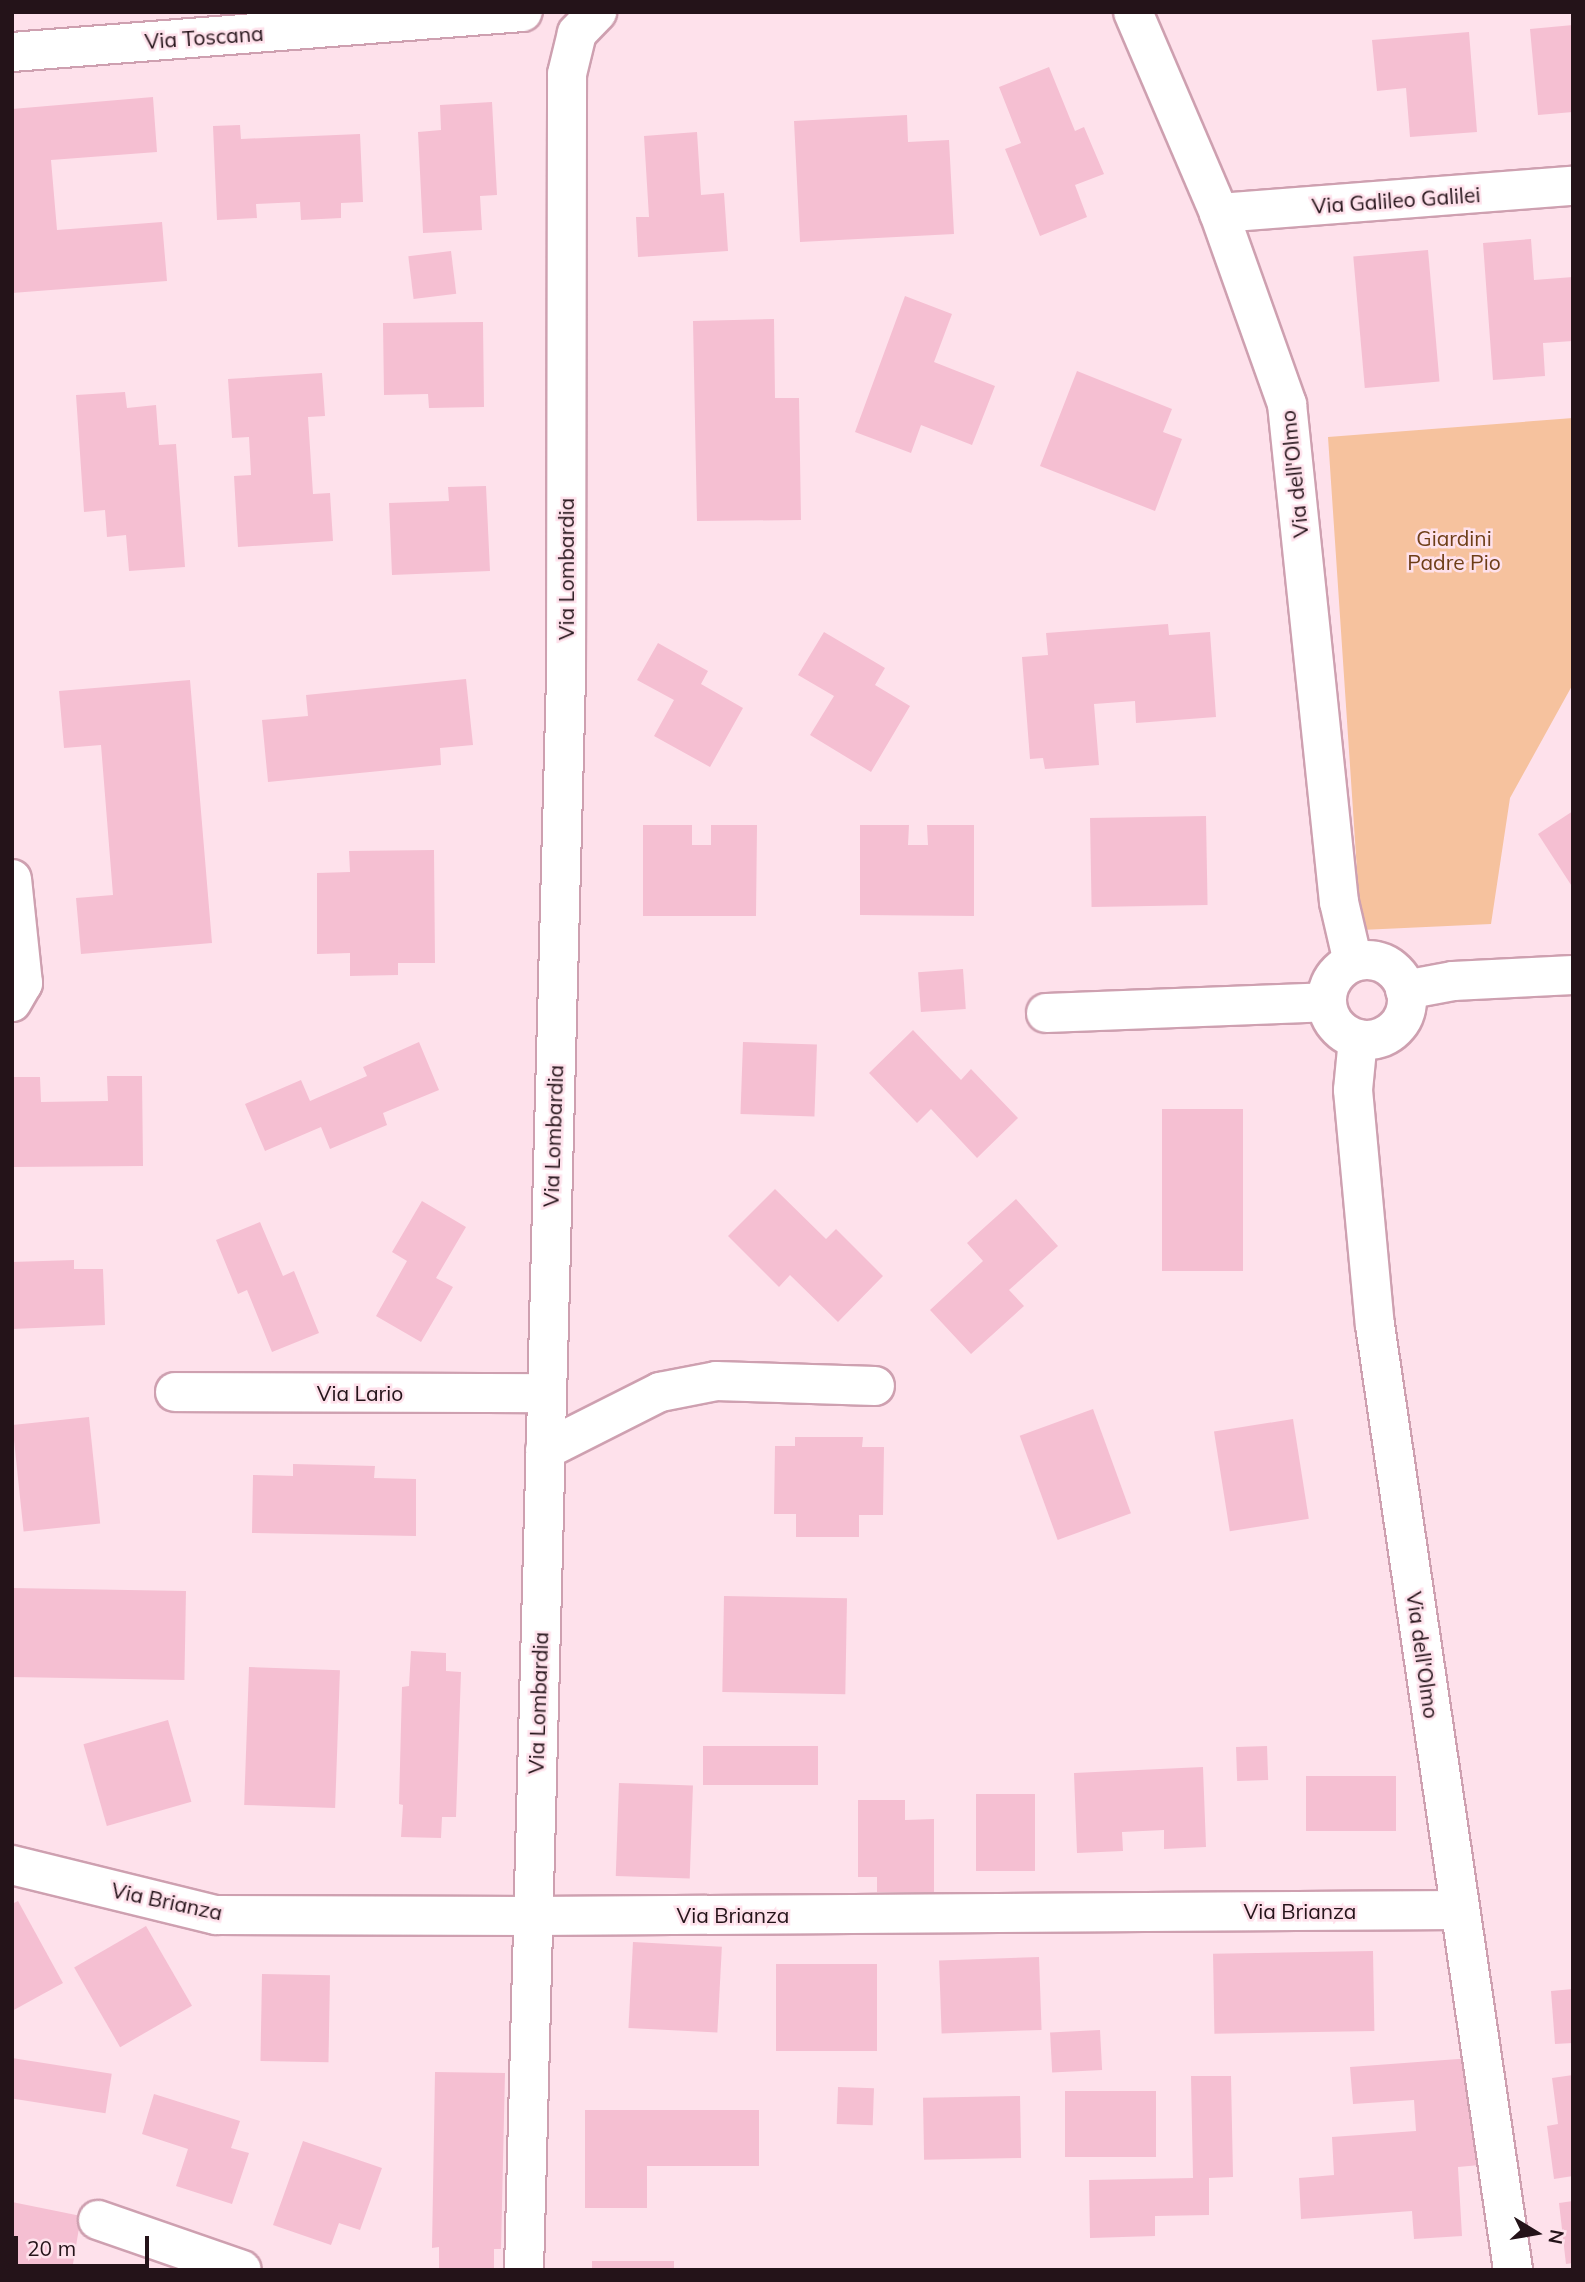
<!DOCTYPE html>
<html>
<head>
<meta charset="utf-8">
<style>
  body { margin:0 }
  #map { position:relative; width:1585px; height:2282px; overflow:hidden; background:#fee1eb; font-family:Mulish,sans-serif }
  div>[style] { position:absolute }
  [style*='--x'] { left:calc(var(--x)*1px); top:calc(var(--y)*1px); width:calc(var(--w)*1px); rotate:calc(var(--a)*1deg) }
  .green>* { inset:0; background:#f6c29e }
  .building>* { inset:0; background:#f5bfd2; transform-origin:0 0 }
  .roads { filter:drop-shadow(2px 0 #cea0b0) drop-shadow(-2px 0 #cea0b0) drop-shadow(0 2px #cea0b0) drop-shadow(0 -2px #cea0b0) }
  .minor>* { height:38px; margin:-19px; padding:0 19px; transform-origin:19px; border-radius:19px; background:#fff }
  .minor>.ring { margin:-19px; padding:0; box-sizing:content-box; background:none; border:38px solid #fff; border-radius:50% }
  span { translate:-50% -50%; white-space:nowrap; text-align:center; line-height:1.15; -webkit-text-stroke:5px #fee1eb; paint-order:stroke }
  .street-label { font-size:21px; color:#241319 }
  .park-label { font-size:21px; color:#6e3e18 }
  .frame { position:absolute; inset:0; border:14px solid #241319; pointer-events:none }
  .north { position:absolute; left:1501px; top:2198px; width:70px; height:70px; -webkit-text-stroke:5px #fee1eb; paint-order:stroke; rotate:101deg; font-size:19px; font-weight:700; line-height:28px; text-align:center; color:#241319 }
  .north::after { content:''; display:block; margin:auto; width:24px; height:32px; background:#241319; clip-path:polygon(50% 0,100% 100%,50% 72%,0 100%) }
  .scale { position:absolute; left:14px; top:2236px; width:135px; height:32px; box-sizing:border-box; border:4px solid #241319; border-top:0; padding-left:9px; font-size:21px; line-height:24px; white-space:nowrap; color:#241319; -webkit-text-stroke:5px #fee1eb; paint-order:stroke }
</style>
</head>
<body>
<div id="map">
  <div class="green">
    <i style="clip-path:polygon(1573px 418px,1573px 684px,1510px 798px,1491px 924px,1361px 930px,1328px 437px)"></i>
  </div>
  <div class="building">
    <i style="clip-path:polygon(1573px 25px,1573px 112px,1538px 115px,1530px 29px)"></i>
    <i style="clip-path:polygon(1469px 32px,1477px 132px,1410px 137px,1406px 88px,1377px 91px,1372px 40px)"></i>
    <i style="clip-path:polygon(1049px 67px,1075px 131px,1084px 127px,1104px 174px,1075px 185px,1087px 217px,1040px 236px,1005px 149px,1021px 143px,999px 87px)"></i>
    <i style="clip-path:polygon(153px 97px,157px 152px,51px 160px,57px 230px,162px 222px,167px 281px,12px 293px,12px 109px)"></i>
    <i style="clip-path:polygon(492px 102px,497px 195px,480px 196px,482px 230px,423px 233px,418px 132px,441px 130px,440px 105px)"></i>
    <i style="clip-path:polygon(907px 115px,908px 142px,949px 140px,954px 234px,800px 242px,794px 121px)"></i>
    <i style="clip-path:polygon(240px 125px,241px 139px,360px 134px,363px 202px,341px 203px,341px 218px,301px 220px,300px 202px,256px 204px,257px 218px,217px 220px,213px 126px)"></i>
    <i style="clip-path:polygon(697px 132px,701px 195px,724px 193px,728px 251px,638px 257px,636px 217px,649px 217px,644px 136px)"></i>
    <i style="clip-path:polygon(1531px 239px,1534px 280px,1573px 277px,1573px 341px,1543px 343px,1545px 376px,1493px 380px,1483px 243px)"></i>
    <i style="left:1428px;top:250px;width:132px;height:75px;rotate:85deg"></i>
    <i style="left:451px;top:251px;width:43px;height:43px;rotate:83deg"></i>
    <i style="clip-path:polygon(905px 296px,952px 314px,934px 362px,995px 386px,972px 445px,921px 425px,911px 453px,855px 432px)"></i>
    <i style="clip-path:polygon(774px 319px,775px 398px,799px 398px,801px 520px,697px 521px,693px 321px)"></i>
    <i style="clip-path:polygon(483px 322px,484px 407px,429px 408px,428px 394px,384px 395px,383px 323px)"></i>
    <i style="clip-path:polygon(1077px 371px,1172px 409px,1163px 432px,1182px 439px,1155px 511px,1040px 466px)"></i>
    <i style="clip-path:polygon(322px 373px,325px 416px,308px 417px,313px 494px,330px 493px,333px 541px,238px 547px,234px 476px,251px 475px,249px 437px,232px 438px,228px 379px)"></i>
    <i style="clip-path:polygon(125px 392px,127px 408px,156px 405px,159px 445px,176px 444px,185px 567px,129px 571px,126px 535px,107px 537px,105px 510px,84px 512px,76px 395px)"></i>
    <i style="clip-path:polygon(486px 486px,490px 571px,392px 575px,389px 503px,449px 501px,448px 487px)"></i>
    <i style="clip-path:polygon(1168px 624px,1169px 635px,1210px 632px,1216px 717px,1136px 723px,1135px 701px,1094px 704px,1099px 765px,1045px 769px,1043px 758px,1030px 759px,1022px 657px,1048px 655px,1046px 633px)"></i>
    <i style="clip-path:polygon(824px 632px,885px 668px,875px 685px,910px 706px,871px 772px,810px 735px,834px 696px,798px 675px)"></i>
    <i style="clip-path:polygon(658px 643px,708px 671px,701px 684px,743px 708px,710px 767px,654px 736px,674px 700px,637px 680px)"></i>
    <i style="clip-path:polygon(466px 679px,473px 745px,440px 748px,441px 765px,268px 782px,262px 720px,308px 716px,306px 695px)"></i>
    <i style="clip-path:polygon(190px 680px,212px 943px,81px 954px,76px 898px,113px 895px,101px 745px,64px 748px,59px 691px)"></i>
    <i style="clip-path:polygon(1573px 811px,1573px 888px,1538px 834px)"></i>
    <i style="left:1206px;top:816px;width:89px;height:116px;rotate:89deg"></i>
    <i style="clip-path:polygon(643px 825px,692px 825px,692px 845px,711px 845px,711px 825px,757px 825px,756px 916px,643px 916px)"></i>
    <i style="clip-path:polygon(860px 825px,909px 825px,908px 845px,928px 845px,927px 825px,974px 825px,974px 916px,860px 915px)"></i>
    <i style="clip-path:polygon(434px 850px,435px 963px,398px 963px,398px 975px,350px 976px,350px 953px,317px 954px,317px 873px,350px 872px,349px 851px)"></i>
    <i style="left:963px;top:969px;width:40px;height:45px;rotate:86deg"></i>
    <i style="clip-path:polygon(913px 1030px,961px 1080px,971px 1069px,1018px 1118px,977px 1158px,931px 1109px,917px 1123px,869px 1073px)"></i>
    <i style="clip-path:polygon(419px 1042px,439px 1090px,383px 1113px,387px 1125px,330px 1149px,321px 1127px,265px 1151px,245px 1104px,301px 1080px,310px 1101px,367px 1076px,363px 1067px)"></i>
    <i style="left:743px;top:1042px;width:74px;height:72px;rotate:2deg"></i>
    <i style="clip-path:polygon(107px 1076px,142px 1076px,143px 1166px,12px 1167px,12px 1077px,40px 1077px,41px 1102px,108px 1101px)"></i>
    <i style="left:1162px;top:1109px;width:81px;height:162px"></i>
    <i style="clip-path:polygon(775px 1189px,826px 1239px,836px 1229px,883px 1276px,838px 1322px,790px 1275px,779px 1287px,728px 1236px)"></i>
    <i style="clip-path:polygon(1016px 1199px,1058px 1246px,1009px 1290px,1024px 1306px,971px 1354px,930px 1310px,983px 1261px,967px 1243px)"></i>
    <i style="clip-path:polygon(422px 1201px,466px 1227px,436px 1278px,453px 1287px,421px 1342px,376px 1316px,407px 1261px,392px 1252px)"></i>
    <i style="clip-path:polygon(260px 1222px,283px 1276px,294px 1271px,319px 1333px,272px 1352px,247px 1290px,238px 1294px,216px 1240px)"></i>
    <i style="clip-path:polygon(74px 1260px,74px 1269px,103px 1269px,105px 1325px,12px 1329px,12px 1262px)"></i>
    <i style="left:1093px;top:1409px;width:111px;height:78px;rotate:70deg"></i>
    <i style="left:89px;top:1417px;width:107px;height:77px;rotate:84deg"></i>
    <i style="left:1293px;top:1419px;width:101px;height:80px;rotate:81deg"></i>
    <i style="clip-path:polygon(795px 1437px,863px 1437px,862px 1447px,884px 1447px,883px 1515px,859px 1515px,859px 1537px,796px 1537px,796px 1514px,774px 1514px,775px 1446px,795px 1446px)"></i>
    <i style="clip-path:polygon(293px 1464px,375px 1466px,374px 1478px,416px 1479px,416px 1536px,252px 1533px,253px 1475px,293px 1476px)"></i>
    <i style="left:12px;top:1588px;width:174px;height:89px;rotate:1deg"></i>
    <i style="left:724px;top:1596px;width:123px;height:96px;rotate:1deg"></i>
    <i style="clip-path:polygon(411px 1651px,446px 1653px,446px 1671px,461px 1672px,456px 1817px,442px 1817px,441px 1838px,401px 1837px,403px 1805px,399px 1804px,402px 1687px,409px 1686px)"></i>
    <i style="left:249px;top:1667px;width:91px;height:138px;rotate:2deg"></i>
    <i style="left:168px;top:1720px;width:85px;height:88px;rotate:74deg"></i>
    <i style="left:703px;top:1746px;width:115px;height:39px"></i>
    <i style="left:1267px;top:1746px;width:34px;height:31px;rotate:88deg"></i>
    <i style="clip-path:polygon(1203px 1767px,1206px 1847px,1164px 1849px,1164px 1830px,1122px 1832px,1123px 1851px,1077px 1853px,1074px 1773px)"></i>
    <i style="left:1306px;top:1776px;width:90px;height:55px"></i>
    <i style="left:619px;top:1783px;width:74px;height:93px;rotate:2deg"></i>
    <i style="left:976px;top:1794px;width:59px;height:77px"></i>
    <i style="clip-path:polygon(858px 1800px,905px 1800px,905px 1820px,934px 1819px,934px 1892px,877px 1892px,877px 1877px,858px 1877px)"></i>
    <i style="clip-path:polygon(18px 1901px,63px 1983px,12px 2011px,12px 1904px)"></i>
    <i style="left:146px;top:1926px;width:92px;height:83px;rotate:60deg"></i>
    <i style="left:633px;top:1942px;width:89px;height:86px;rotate:3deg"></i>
    <i style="left:1373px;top:1951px;width:80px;height:160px;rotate:89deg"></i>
    <i style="left:1039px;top:1957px;width:73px;height:100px;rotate:88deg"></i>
    <i style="left:776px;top:1964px;width:101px;height:87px"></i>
    <i style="left:262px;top:1974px;width:68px;height:87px;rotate:1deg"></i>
    <i style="clip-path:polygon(1573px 1989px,1573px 2043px,1555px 2044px,1551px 1991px)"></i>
    <i style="left:1100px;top:2030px;width:40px;height:50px;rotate:87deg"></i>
    <i style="left:12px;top:2058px;width:101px;height:40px;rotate:9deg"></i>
    <i style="clip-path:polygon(1472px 2058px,1480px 2165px,1458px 2167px,1462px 2236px,1414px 2239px,1412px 2211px,1301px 2219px,1299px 2178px,1334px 2175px,1332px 2137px,1416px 2131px,1414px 2100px,1353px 2104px,1350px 2067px)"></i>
    <i style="clip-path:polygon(435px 2072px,505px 2073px,501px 2249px,494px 2249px,494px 2270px,439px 2270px,439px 2247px,432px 2248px)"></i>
    <i style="clip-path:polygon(1573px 2075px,1573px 2176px,1554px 2179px,1547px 2126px,1558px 2124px,1552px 2078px)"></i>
    <i style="clip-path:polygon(1191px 2076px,1231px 2076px,1233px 2177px,1209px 2178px,1209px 2215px,1155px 2216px,1155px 2236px,1090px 2238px,1089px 2180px,1193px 2178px)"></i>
    <i style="left:838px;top:2087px;width:36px;height:37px;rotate:2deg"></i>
    <i style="left:1065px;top:2091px;width:91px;height:66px"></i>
    <i style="clip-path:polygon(154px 2094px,240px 2121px,231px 2148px,249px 2153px,232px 2204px,176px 2186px,188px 2149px,142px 2134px)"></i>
    <i style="left:1020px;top:2096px;width:62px;height:97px;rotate:89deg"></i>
    <i style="clip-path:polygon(585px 2110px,759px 2110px,759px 2166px,647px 2166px,647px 2208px,585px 2208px)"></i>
    <i style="clip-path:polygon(303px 2141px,382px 2168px,360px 2230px,339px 2223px,331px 2245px,273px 2225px)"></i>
    <i style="clip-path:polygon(1573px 2201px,1573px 2263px,1566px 2264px,1559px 2203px)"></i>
    <i style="clip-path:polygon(12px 2202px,81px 2216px,72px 2270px,12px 2270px)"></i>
    <i style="left:592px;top:2261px;width:82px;height:9px"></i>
  </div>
  <div class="roads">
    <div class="minor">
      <i style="--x:1133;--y:12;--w:219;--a:66.8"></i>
      <i style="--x:1219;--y:213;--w:203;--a:70.4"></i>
      <i style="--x:1287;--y:404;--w:501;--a:84.04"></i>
      <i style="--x:1339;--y:902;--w:62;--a:76.9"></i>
      <i style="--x:12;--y:52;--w:512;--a:-4.48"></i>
      <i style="--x:1219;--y:213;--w:355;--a:-4.4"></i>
      <i style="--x:12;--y:879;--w:105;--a:84"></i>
      <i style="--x:23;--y:983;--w:22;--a:120"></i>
      <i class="ring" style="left:1327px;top:960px;width:42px;height:42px"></i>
      <i style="--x:1405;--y:990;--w:49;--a:-10.6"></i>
      <i style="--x:1453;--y:981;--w:120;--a:-2.9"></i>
      <i style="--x:1046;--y:1013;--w:280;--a:-2.2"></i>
      <i style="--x:1358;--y:1039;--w:51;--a:95.6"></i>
      <i style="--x:1353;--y:1090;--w:236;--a:84.7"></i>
      <i style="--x:1375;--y:1325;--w:955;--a:81.69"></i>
      <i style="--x:175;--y:1392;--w:371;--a:0.2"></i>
      <i style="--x:545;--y:1450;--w:129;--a:-26.8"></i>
      <i style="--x:660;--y:1392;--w:57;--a:-11.1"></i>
      <i style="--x:716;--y:1381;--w:159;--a:1.8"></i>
      <i style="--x:12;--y:1865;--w:210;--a:13.8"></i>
      <i style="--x:216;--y:1915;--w:316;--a:0.2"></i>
      <i style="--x:532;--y:1916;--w:927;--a:-0.37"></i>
      <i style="--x:98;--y:2220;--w:152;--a:19.1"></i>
      <i style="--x:524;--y:2270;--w:1594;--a:-88.49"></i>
      <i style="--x:566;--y:677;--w:603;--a:-89.9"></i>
      <i style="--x:567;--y:74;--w:42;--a:-76.3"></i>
      <i style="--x:577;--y:33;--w:29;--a:-46"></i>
    </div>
  </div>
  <div class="street-label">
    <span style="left:204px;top:37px;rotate:-4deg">Via Toscana</span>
    <span style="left:1396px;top:200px;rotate:-4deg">Via Galileo Galilei</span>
    <span style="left:1294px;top:474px;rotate:-96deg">Via dell'Olmo</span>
    <span style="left:566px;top:569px;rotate:-90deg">Via Lombardia</span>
    <span style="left:553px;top:1136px;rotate:-88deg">Via Lombardia</span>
    <span style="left:360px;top:1393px">Via Lario</span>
    <span style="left:1423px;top:1655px;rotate:82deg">Via dell'Olmo</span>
    <span style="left:538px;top:1703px;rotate:-88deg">Via Lombardia</span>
    <span style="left:167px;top:1901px;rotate:12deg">Via Brianza</span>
    <span style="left:1300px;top:1911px">Via Brianza</span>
    <span style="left:733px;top:1915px">Via Brianza</span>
  </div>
  <div class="park-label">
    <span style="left:1454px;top:550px">Giardini<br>Padre Pio</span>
  </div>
  <div class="frame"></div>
  <div class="north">N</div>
  <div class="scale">20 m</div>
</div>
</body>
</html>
